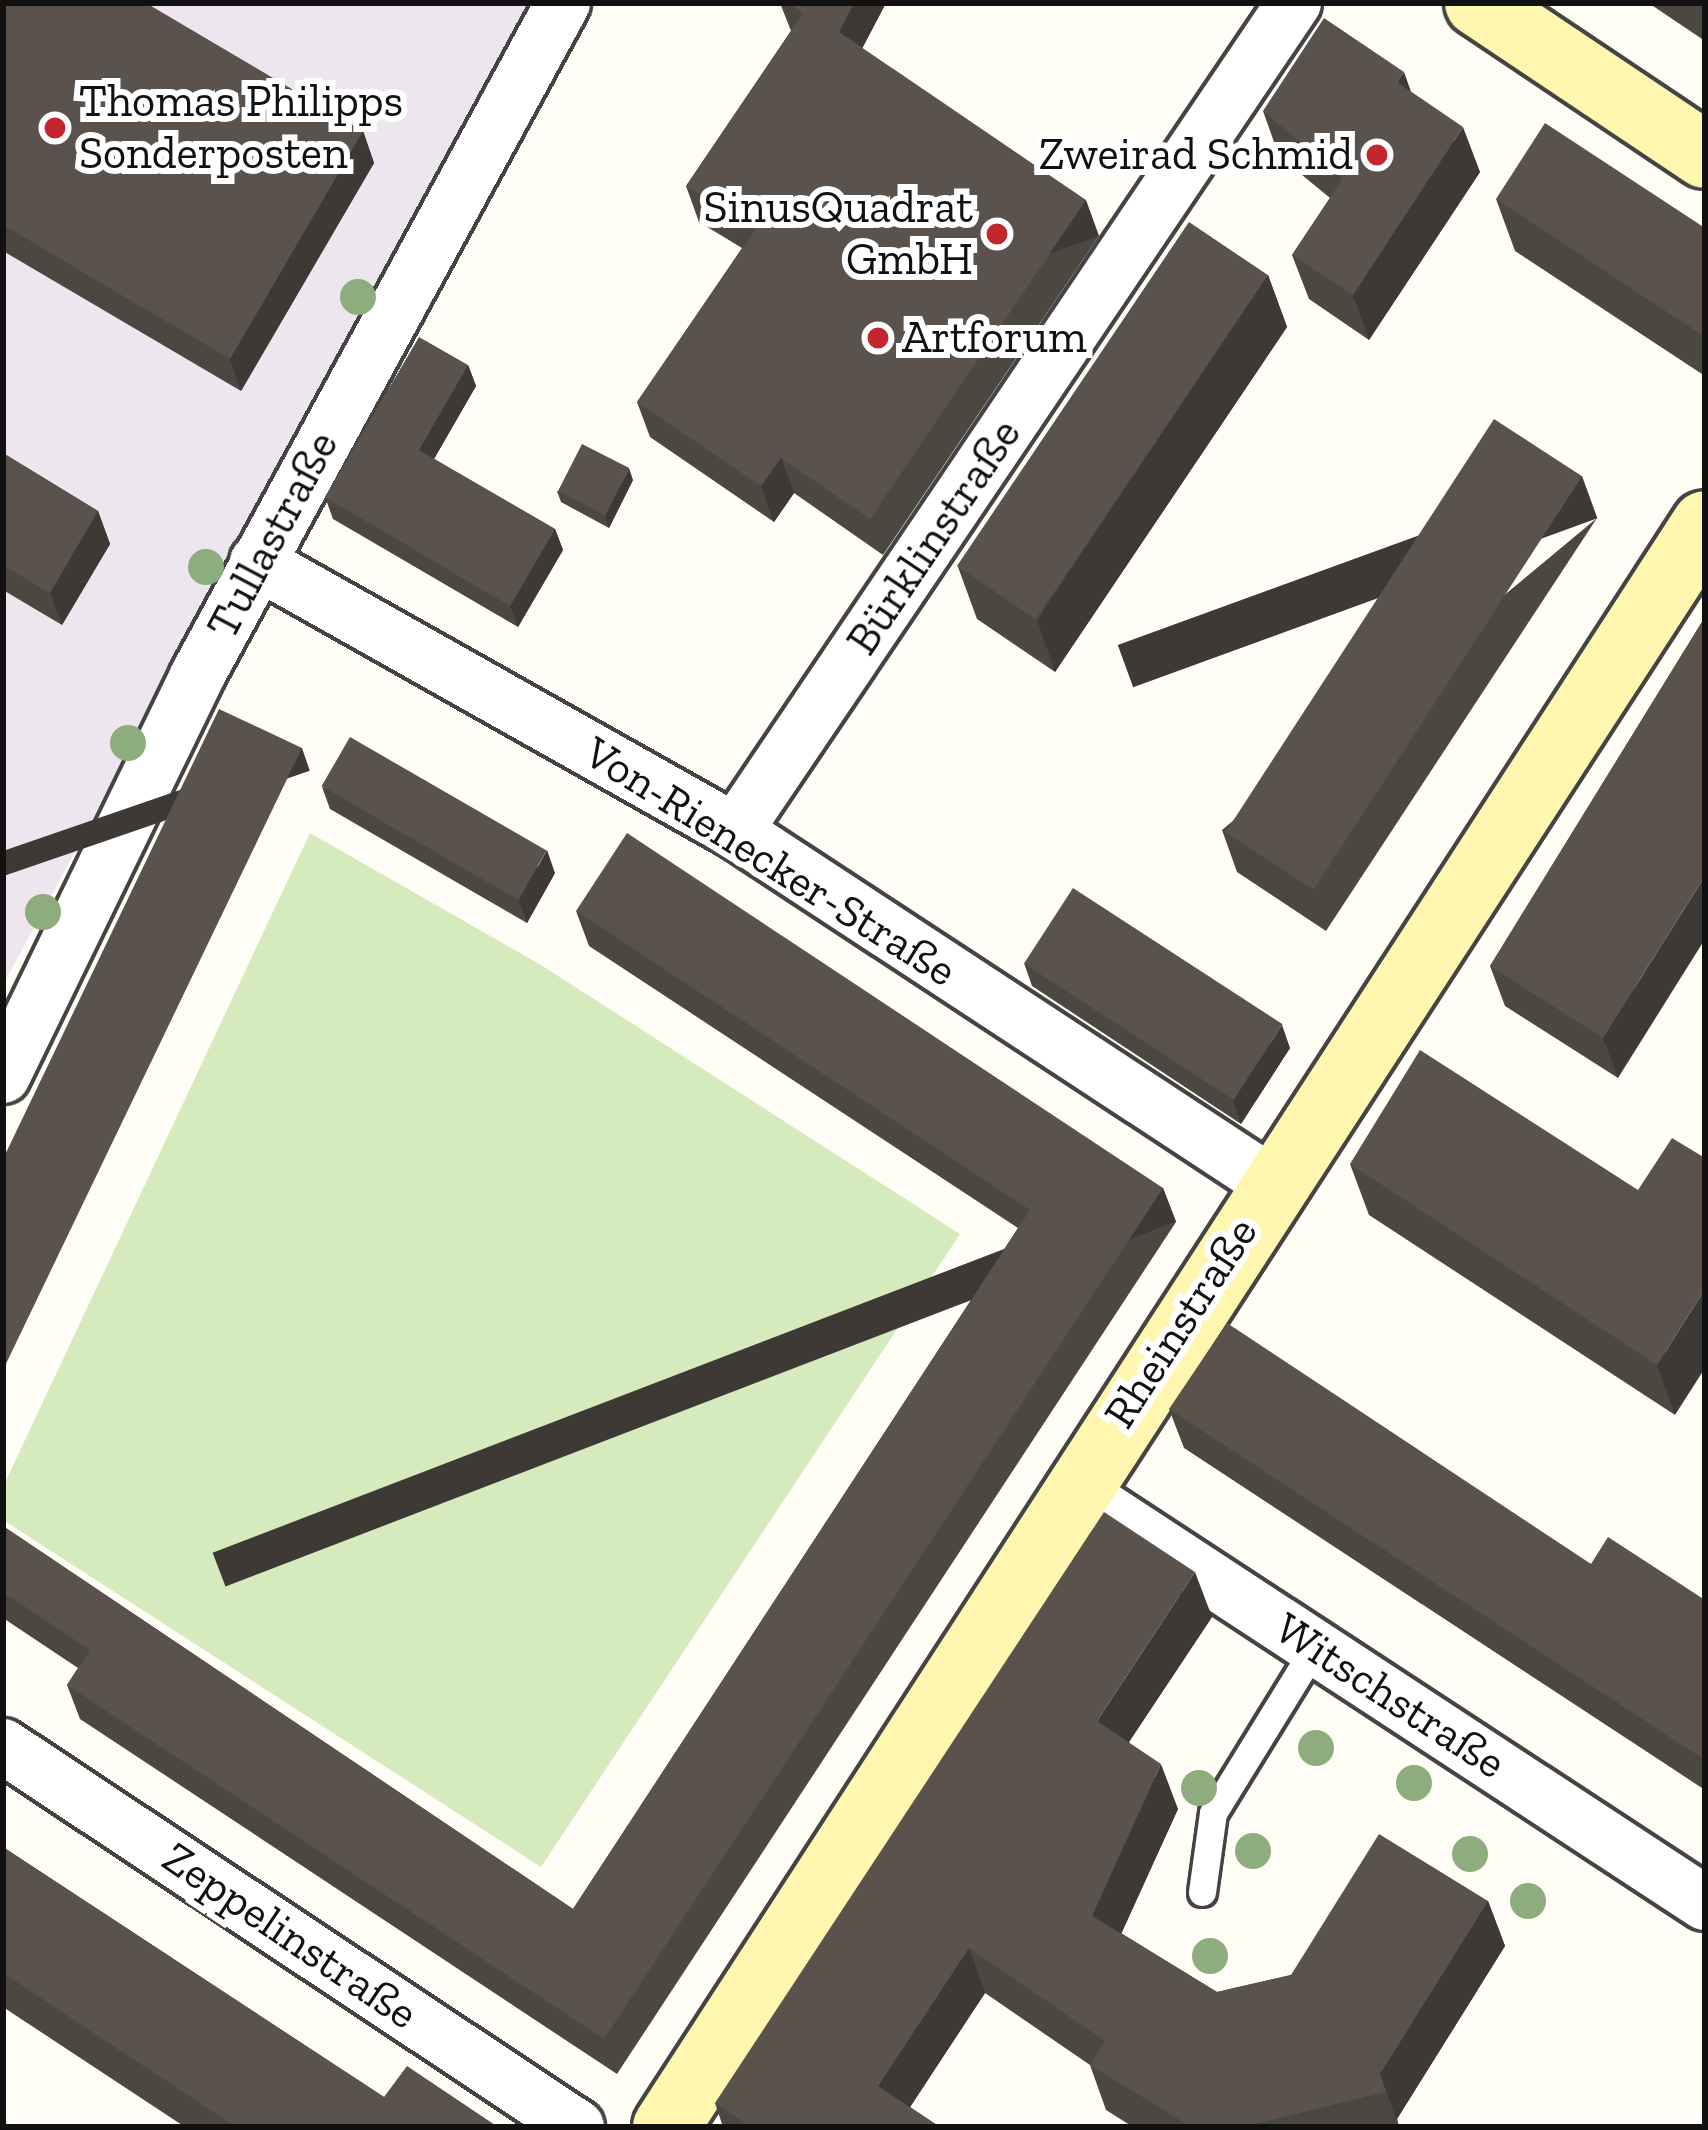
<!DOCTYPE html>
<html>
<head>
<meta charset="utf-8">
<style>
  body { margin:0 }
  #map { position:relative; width:1708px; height:2130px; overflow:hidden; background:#fffdf5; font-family:"Zilla Slab",serif }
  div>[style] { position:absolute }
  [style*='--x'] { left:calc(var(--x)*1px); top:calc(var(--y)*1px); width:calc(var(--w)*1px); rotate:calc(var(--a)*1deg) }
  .industrial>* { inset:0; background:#eee6ef }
  .green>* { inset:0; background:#d5ebbd }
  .roads { filter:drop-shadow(3px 0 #444) drop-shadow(-3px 0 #444) drop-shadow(0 3px #444) drop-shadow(0 -3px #444) }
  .lane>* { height:27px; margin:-13.5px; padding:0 13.5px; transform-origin:13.5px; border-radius:13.5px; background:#fff }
  .street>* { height:54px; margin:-27px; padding:0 27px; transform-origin:27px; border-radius:27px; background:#fff }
  .secondary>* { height:66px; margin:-33px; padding:0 33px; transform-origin:33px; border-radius:33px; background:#fff6b0 }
  .trees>* { width:36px; height:36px; margin:-18px; border-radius:50%; background:#8dad7f }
  .wall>* { inset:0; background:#4d4742 }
  .shaded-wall>* { inset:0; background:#3f3936; transform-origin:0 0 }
  .building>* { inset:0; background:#5a524d; transform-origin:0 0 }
  .dots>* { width:33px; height:33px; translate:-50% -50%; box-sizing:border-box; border:6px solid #fff; border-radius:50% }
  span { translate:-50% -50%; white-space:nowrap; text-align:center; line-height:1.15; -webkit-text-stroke:12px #fff; paint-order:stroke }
  .poi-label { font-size:45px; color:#111 }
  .left { translate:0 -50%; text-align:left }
  .right { translate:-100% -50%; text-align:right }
  .street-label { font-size:45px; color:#111 }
  .frame { position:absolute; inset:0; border:6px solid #111; pointer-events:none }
</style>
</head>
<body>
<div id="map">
  <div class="industrial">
    <i style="clip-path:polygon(3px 3px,534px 3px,3px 985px)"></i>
  </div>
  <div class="green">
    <i style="clip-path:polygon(310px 833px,541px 965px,960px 1234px,541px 1867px,3px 1520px,3px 1487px)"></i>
  </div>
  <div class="roads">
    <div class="lane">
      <i style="--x:1202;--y:1892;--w:80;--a:-82.1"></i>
      <i style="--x:1213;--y:1813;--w:195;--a:-58.4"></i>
    </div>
    <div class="street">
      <i style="--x:257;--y:562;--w:548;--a:29.37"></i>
      <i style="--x:735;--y:831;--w:641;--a:33.29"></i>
      <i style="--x:735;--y:831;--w:999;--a:-55.98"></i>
      <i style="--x:3;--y:1076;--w:445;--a:-64.1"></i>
      <i style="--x:197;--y:676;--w:766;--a:-61.46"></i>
      <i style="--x:1075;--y:1490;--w:753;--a:33.25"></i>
      <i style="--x:3;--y:1746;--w:689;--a:33.57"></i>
    </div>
    <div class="secondary">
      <i style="--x:1478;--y:3;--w:273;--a:33.8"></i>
      <i style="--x:666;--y:2127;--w:1910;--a:-57.05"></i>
    </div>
  </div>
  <div class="trees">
    <i style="left:358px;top:297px"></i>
    <i style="left:206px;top:567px"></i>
    <i style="left:128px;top:743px"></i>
    <i style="left:43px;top:912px"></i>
    <i style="left:1316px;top:1748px"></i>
    <i style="left:1414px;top:1783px"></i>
    <i style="left:1199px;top:1788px"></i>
    <i style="left:1253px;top:1851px"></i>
    <i style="left:1470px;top:1854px"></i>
    <i style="left:1528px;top:1901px"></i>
    <i style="left:1210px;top:1956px"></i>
  </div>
  <div class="wall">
    <i style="clip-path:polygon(3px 3px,363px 131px,374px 163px,241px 391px,3px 251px)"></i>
    <i style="clip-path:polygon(780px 3px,886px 3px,862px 48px,1099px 236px,883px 555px,794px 493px,774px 522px,650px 437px,637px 402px,742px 248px,699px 222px,686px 186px,791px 31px)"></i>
    <i style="clip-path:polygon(1652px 3px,1705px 3px,1705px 41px,1653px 6px)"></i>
    <i style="clip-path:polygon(1411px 92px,1480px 172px,1369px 340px,1309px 299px,1292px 255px,1330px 198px,1279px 156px,1263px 111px)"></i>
    <i style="clip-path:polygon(1496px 199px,1705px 228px,1705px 376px,1515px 251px)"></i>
    <i style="clip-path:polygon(1268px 275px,1287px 327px,1055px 672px,977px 619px,958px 567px)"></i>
    <i style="clip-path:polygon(468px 365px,476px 386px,434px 459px,555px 529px,563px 550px,518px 627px,333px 519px,325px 497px)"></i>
    <i style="clip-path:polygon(3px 453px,98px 511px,110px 544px,62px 625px,3px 590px)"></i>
    <i style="clip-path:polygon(633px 480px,609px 528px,561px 502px,557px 491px)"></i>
    <i style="clip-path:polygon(1597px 518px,1326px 931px,1237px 872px,1222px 830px)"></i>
    <i style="clip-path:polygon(1705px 617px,1618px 1078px,1505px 1006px,1490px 966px)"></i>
    <i style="clip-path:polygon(322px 787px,555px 873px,527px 923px,330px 809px)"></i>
    <i style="clip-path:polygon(576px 911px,1163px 1188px,1176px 1222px,617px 2074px,80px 1719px,67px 1685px,78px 1668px,3px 1618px,3px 1526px,573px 1909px,1018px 1228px,589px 946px)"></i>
    <i style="clip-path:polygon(1024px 963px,1290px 1048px,1241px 1124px,1032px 986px)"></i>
    <i style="clip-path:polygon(1350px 1164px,1638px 1190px,1675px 1415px,1369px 1215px)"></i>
    <i style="clip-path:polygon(1169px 1409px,1591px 1564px,1705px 1600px,1705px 1790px,1184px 1448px)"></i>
    <i style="clip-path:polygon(1212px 1617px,1129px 1742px,1178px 1809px,1121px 1933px,1217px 1992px,1291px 1975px,1488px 1901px,1505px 1946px,1397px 2119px,1399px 2127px,1133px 2127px,1106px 2110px,1090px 2065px,985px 1993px,910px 2107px,940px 2127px,723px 2127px,715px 2103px)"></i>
    <i style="clip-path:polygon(3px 1847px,384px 2097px,498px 2127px,185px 2127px,3px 2007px)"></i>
  </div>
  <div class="shaded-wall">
    <i style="clip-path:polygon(854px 3px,886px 3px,852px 68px,839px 32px)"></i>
    <i style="clip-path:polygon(1404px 72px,1420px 117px,1397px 82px)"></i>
    <i style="clip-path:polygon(1463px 127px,1480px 172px,1369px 340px,1353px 295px)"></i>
    <i style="clip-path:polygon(363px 131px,374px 163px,241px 391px,230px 359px)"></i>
    <i style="left:1086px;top:200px;width:38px;height:385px;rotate:70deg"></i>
    <i style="clip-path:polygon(1268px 275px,1287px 327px,1055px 672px,1037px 620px)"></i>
    <i style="clip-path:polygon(468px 365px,476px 386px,427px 471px,419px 450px)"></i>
    <i style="clip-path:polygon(781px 458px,794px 493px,774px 522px,761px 486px)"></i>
    <i style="clip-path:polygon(629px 468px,633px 480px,609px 528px,605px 516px)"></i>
    <i style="left:1582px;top:476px;width:45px;height:494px;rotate:70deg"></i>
    <i style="clip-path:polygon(98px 511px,110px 544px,62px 625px,50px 593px)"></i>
    <i style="clip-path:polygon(555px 529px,563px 550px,518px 627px,510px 606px)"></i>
    <i style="left:302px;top:748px;width:24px;height:690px;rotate:71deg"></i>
    <i style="clip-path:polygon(547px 850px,555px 873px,527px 923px,519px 900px)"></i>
    <i style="clip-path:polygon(1705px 876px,1705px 939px,1618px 1078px,1603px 1038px)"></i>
    <i style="clip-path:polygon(1282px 1025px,1290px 1048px,1241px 1124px,1233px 1101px)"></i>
    <i style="left:1163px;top:1188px;width:36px;height:1018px;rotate:69deg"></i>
    <i style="clip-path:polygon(1705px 1289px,1705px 1368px,1675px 1415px,1657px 1365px)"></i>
    <i style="clip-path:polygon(1195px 1572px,1212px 1617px,1113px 1766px,1097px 1721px)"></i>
    <i style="clip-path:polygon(1161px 1764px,1178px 1809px,1109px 1961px,1092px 1916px)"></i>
    <i style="clip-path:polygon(1488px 1901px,1505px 1946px,1397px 2119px,1399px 2127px,1380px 2074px)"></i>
    <i style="clip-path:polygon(969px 1948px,985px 1993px,897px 2127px,878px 2086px)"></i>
  </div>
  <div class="building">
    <i style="clip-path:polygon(3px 3px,146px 3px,363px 131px,230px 359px,3px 225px)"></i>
    <i style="clip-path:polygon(789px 3px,854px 3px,839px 32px,1086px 200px,870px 519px,781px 458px,761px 486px,637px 402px,756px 229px,686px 186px,803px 13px)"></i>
    <i style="clip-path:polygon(1324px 18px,1404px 72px,1397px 82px,1463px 127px,1353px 295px,1292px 255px,1343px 178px,1263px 111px)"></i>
    <i style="clip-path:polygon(1545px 123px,1705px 228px,1705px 337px,1496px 199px)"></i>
    <i style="left:1189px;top:222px;width:95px;height:415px;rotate:34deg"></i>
    <i style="clip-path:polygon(419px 337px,468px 365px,419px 450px,555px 529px,510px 606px,325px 497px)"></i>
    <i style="left:1494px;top:419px;width:105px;height:493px;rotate:33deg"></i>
    <i style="left:582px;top:444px;width:53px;height:53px;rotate:27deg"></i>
    <i style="clip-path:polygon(3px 453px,98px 511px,50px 593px,3px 565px)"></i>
    <i style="clip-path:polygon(1705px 617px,1705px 876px,1603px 1038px,1490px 966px)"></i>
    <i style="clip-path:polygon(219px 709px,302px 748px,3px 1370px,3px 1159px)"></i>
    <i style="left:350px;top:737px;width:227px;height:57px;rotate:30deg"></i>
    <i style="clip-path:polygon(627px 833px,1163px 1188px,604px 2039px,67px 1685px,90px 1650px,3px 1592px,3px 1526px,573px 1909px,1030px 1210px,576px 911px)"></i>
    <i style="left:1073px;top:888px;width:250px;height:90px;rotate:33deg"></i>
    <i style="clip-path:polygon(1420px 1050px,1638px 1190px,1672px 1138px,1705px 1158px,1705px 1289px,1657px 1365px,1350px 1164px)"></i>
    <i style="clip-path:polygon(1227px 1323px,1591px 1564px,1608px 1537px,1705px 1600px,1705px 1760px,1169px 1409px)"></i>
    <i style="clip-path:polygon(1104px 1512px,1195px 1572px,1097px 1721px,1161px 1764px,1092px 1916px,1217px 1992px,1291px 1975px,1379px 1834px,1488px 1901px,1380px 2074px,1386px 2092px,1242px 2127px,1191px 2127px,1090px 2065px,1105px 2041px,969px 1948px,878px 2086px,940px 2127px,751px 2127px,715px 2103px)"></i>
    <i style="clip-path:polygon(3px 1847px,384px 2097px,407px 2066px,498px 2127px,236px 2127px,3px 1973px)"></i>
  </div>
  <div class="dots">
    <i style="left:55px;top:128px;background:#c4262e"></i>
    <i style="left:1377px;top:155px;background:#c4262e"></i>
    <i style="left:997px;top:234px;background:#c4262e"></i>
    <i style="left:878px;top:338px;background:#c4262e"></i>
  </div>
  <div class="poi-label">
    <span class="left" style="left:79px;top:128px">Thomas Philipps<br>Sonderposten</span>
    <span class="right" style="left:1353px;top:155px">Zweirad Schmid</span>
    <span class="right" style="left:973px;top:234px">SinusQuadrat<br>GmbH</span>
    <span class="left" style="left:902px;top:338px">Artforum</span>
  </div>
  <div class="street-label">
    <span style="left:273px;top:535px;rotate:-62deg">Tullastraße</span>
    <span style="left:934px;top:537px;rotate:-56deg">Bürklinstraße</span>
    <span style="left:770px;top:862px;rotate:32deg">Von-Rienecker-Straße</span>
    <span style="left:1181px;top:1323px;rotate:-57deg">Rheinstraße</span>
    <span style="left:1390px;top:1696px;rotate:33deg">Witschstraße</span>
    <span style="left:290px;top:1936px;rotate:34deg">Zeppelinstraße</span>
  </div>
  <div class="frame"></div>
</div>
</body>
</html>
